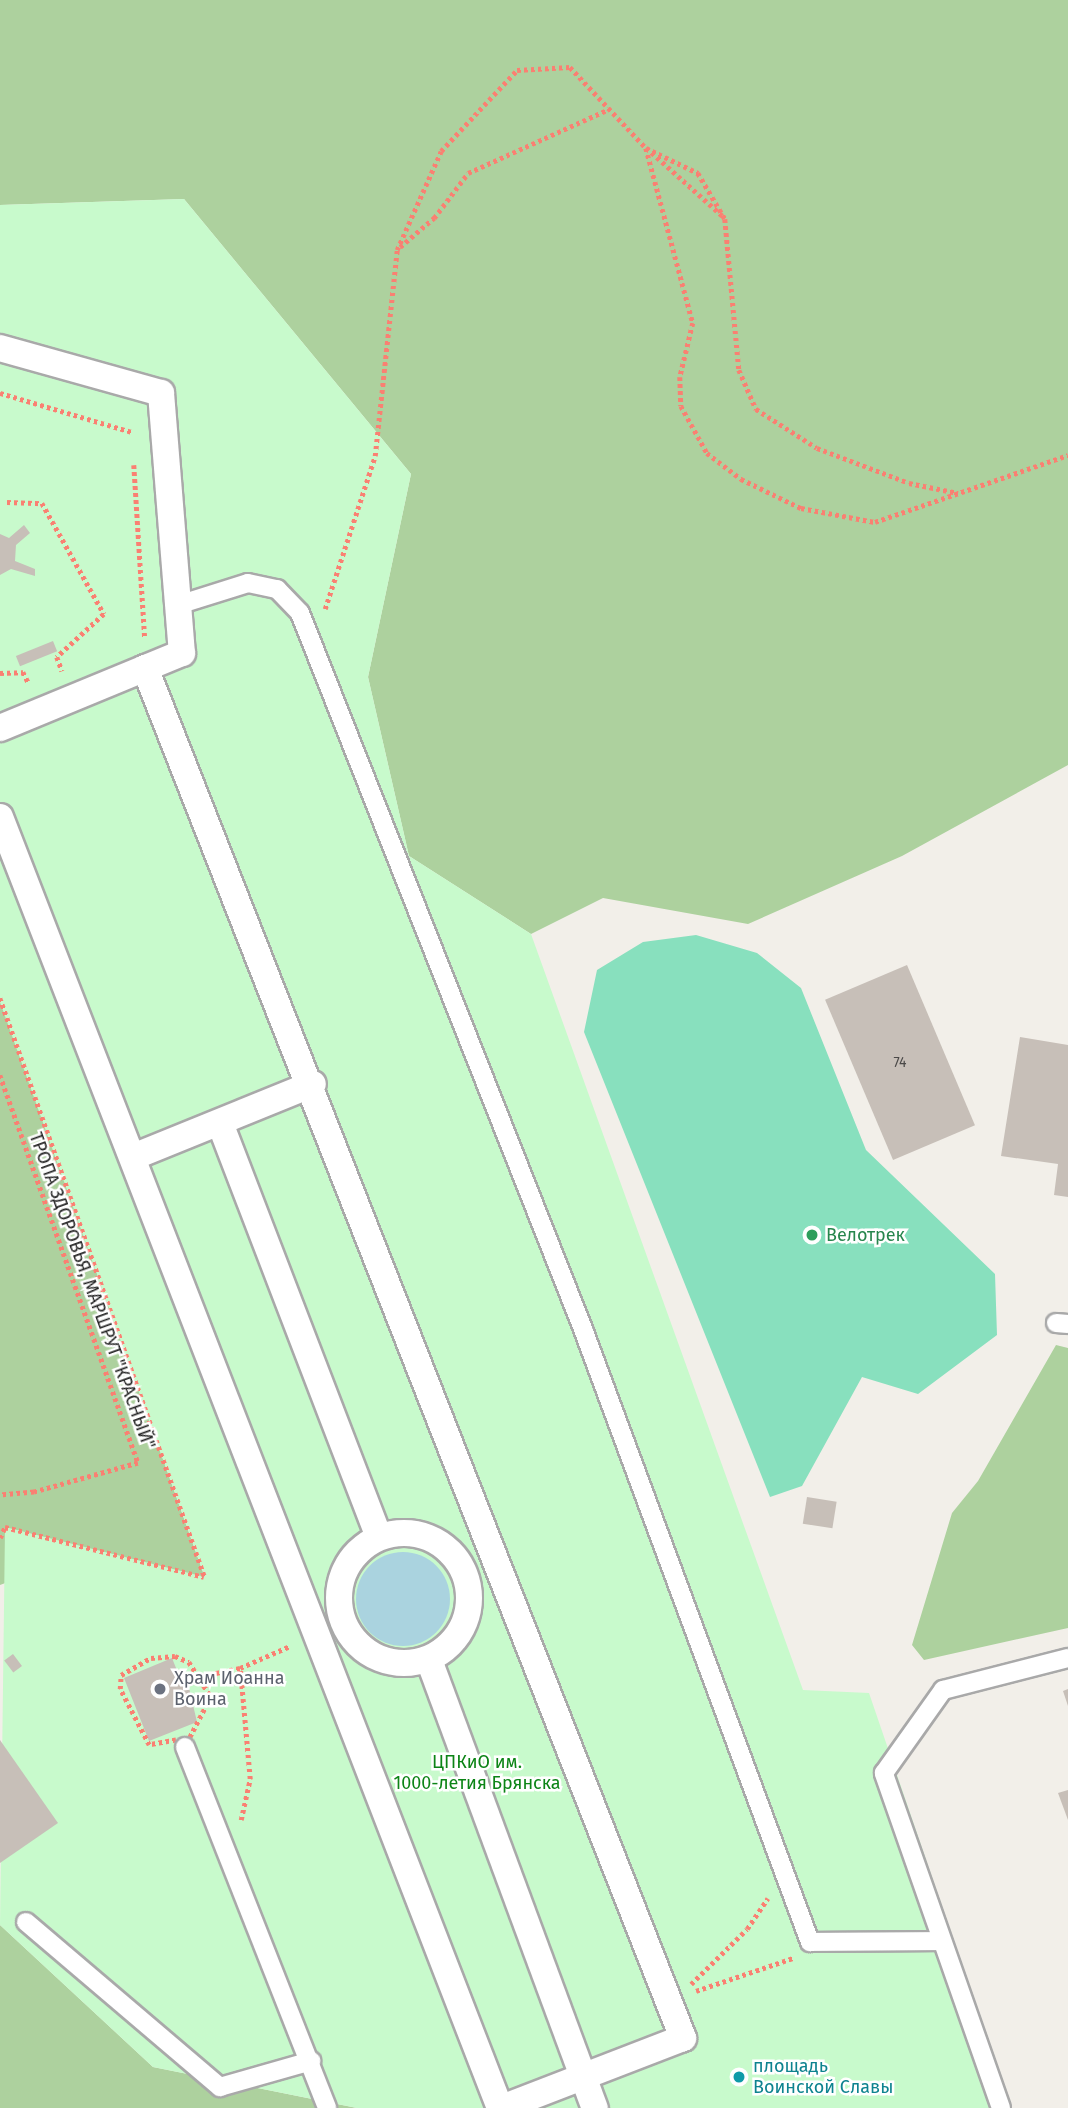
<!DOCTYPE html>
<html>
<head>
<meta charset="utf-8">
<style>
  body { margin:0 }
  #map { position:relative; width:1068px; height:2108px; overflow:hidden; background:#f2efe9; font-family:"Fira Sans",sans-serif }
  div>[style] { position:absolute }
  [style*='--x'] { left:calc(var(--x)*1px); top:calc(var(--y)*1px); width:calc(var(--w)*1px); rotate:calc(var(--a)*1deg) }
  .forest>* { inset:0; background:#add19e }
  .park>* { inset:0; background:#c8facc }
  .pitch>* { inset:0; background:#88e0be }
  .water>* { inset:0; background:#aad3df }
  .round { border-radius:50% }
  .building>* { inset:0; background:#c7bfb8; transform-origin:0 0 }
  .path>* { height:4.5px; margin-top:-2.25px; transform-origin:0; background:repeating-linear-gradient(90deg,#fa8072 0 3.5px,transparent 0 7px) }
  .roads { filter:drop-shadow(2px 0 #a9a9a9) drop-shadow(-2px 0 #a9a9a9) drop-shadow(0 2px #a9a9a9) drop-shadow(0 -2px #a9a9a9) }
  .service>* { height:18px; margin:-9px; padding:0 9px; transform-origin:9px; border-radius:9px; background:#fff }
  .pedestrian>* { height:26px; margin:-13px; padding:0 13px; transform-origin:13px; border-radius:13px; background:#fff }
  .pedestrian>.ring { margin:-13px; padding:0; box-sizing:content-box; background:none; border:26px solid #fff; border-radius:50% }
  .dots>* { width:19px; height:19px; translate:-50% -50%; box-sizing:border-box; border:4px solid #fff; border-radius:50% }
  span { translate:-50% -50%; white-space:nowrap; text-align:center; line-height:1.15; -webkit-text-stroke:5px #fff; paint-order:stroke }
  .number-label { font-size:14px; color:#4b4948 }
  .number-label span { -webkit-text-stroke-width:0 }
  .leisure-label { font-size:18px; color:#27864d }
  .left { translate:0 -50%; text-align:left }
  .street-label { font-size:18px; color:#222 }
  .worship-label { font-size:18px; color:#5b616d }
  .park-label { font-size:18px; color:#0c8416 }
  .culture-label { font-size:18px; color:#0d838f }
</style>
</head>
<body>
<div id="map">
  <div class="forest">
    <i style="clip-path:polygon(0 0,1068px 0,1068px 765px,902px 856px,748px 924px,603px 898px,531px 934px,409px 856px,368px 677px,411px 474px,184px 199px,0 205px)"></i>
    <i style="clip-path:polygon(0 998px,205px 1578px,94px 1550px,0 1585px)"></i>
    <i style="clip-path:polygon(1056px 1345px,1068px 1348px,1068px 1628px,924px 1660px,912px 1645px,952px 1513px,978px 1481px)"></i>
    <i style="clip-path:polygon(0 1925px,153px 2067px,357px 2108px,0 2108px)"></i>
  </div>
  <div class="park">
    <i style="clip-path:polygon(184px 199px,411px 474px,368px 677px,409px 856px,531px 934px,803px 1690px,869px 1693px,1011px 2108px,357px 2108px,153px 2067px,0 1925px,5px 1527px,205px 1577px,0 1002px,0 205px)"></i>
  </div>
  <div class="pitch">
    <i style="clip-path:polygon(696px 935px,757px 953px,801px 988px,866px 1150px,995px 1274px,997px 1335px,918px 1394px,862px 1377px,802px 1486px,770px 1497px,584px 1032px,597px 970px,643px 942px)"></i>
  </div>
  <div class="water">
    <i class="round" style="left:356px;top:1552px;width:94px;height:94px"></i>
  </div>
  <div class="building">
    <i style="clip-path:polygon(24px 525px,30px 533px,16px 545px,15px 561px,35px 569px,35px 576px,11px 569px,0 575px,0 534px,9px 538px)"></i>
    <i style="left:53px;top:641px;width:11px;height:40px;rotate:68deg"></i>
    <i style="left:907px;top:965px;width:174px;height:89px;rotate:67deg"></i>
    <i style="clip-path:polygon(1020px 1037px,1068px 1045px,1068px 1197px,1054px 1195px,1058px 1164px,1001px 1156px)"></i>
    <i style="left:807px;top:1497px;width:30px;height:27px;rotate:9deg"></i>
    <i style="left:13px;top:1654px;width:15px;height:11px;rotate:53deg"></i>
    <i style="clip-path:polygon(172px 1658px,180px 1678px,186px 1675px,197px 1722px,149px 1741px,124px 1678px)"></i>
    <i style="clip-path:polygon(1068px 1689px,1068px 1706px,1063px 1691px)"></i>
    <i style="clip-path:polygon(0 1740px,58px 1823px,0 1863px)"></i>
    <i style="clip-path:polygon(1068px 1790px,1068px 1820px,1058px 1793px)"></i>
  </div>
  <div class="path">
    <i style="--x:722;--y:216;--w:102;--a:-138.2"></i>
    <i style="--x:646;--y:148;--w:181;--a:75"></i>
    <i style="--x:693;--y:323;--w:56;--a:103.5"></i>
    <i style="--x:680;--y:377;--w:29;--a:88"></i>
    <i style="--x:681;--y:406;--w:54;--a:61"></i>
    <i style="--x:707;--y:453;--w:43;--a:37.4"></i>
    <i style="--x:741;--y:479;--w:67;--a:25.8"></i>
    <i style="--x:801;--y:508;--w:75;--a:10.7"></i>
    <i style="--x:875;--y:522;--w:204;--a:-19.1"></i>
    <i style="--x:400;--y:247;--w:45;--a:-40.5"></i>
    <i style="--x:434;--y:218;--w:56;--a:-52.9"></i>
    <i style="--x:468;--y:173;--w:155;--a:-24.4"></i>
    <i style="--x:0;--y:393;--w:138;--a:16.5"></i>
    <i style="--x:134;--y:465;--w:173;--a:86.4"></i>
    <i style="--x:7;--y:502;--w:35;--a:2"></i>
    <i style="--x:42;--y:503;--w:127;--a:60.8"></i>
    <i style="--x:104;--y:614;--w:64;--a:137.5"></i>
    <i style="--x:57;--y:657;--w:15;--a:70"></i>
    <i style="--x:325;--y:609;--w:161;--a:-71.9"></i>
    <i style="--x:375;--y:456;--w:207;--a:-83.9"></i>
    <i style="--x:397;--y:250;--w:108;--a:-66"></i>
    <i style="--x:441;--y:151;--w:111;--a:-46.8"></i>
    <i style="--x:517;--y:70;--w:53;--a:-3.2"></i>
    <i style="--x:570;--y:67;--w:111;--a:46.8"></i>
    <i style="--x:646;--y:148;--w:58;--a:25.7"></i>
    <i style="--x:698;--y:173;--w:53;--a:59.6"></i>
    <i style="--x:725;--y:219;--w:152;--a:84.7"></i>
    <i style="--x:739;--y:370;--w:43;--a:66.4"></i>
    <i style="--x:756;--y:409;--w:72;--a:32.6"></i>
    <i style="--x:817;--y:448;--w:98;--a:20.8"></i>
    <i style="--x:909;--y:483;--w:50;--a:11.5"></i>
    <i style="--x:0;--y:673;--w:23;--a:-2"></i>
    <i style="--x:23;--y:672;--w:13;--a:63"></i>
    <i style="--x:0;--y:998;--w:615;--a:70.53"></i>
    <i style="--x:0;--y:1075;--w:412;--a:70.4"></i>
    <i style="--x:138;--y:1463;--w:108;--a:164.4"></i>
    <i style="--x:34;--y:1492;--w:34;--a:175"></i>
    <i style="--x:0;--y:1538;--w:12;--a:-66"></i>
    <i style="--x:5;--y:1527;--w:205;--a:14.1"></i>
    <i style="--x:175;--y:1656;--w:15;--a:23"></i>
    <i style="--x:189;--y:1662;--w:41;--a:57.8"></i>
    <i style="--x:211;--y:1697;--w:56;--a:117.5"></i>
    <i style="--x:185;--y:1747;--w:11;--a:-142"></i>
    <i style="--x:176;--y:1740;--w:27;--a:170"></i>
    <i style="--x:149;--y:1745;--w:63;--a:-117.4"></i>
    <i style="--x:120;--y:1689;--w:14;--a:-86"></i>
    <i style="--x:121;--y:1675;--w:34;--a:-30"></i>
    <i style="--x:151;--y:1658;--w:24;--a:-5"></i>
    <i style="--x:202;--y:1676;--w:39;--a:-12"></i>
    <i style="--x:241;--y:1820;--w:42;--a:-77.6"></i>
    <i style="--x:250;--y:1779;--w:111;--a:-95.1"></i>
    <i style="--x:240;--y:1668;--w:55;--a:-23.7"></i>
    <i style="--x:691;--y:1984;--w:78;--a:-44.5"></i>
    <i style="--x:747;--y:1929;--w:37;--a:-56"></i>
    <i style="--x:696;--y:1991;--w:102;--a:-18.8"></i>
  </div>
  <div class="roads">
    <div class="service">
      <i style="--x:178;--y:605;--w:73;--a:-17.4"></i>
      <i style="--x:248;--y:583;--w:30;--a:12"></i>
      <i style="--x:277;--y:589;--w:33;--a:46"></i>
      <i style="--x:300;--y:613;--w:770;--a:68.43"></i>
      <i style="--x:583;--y:1329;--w:654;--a:69.68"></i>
      <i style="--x:810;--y:1942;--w:130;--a:-0.4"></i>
      <i style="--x:1056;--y:1323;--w:12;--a:5"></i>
      <i style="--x:185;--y:1747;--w:388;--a:68.5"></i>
      <i style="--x:26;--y:1922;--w:255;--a:40.4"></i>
      <i style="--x:220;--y:2087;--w:95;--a:-15.9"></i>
      <i style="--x:1001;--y:2108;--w:355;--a:-109.3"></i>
      <i style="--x:884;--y:1773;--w:102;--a:-54.6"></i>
      <i style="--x:943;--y:1690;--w:129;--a:-14.4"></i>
    </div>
    <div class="pedestrian">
      <i style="--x:0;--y:348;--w:167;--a:15.6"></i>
      <i style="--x:161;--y:393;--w:261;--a:85.4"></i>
      <i style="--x:182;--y:653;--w:197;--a:157.6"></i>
      <i style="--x:145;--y:668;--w:1472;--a:68.56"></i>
      <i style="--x:683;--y:2038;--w:194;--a:158.9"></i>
      <i style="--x:0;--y:817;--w:1384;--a:68.83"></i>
      <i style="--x:220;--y:1123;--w:443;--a:69"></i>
      <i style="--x:133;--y:1157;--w:194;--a:-22.1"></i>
      <i class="ring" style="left:339px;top:1533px;width:104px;height:104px"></i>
      <i style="--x:429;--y:1660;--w:478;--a:69.7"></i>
    </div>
  </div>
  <div class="dots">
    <i style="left:812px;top:1235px;background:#2e9e5b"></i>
    <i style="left:160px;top:1689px;background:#6b7280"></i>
    <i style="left:739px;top:2077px;background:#0f9aa8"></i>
  </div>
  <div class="number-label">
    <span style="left:900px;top:1063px">74</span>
  </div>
  <div class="leisure-label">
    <span class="left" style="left:826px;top:1235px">Велотрек</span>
  </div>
  <div class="street-label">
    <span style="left:92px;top:1291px;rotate:70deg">ТРОПА ЗДОРОВЬЯ, МАРШРУТ "КРАСНЫЙ"</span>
  </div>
  <div class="worship-label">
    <span class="left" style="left:174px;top:1689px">Храм Иоанна<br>Воина</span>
  </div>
  <div class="park-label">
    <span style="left:477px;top:1773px">ЦПКиО им.<br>1000-летия Брянска</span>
  </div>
  <div class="culture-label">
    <span class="left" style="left:753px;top:2077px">площадь<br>Воинской Славы</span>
  </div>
</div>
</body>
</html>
